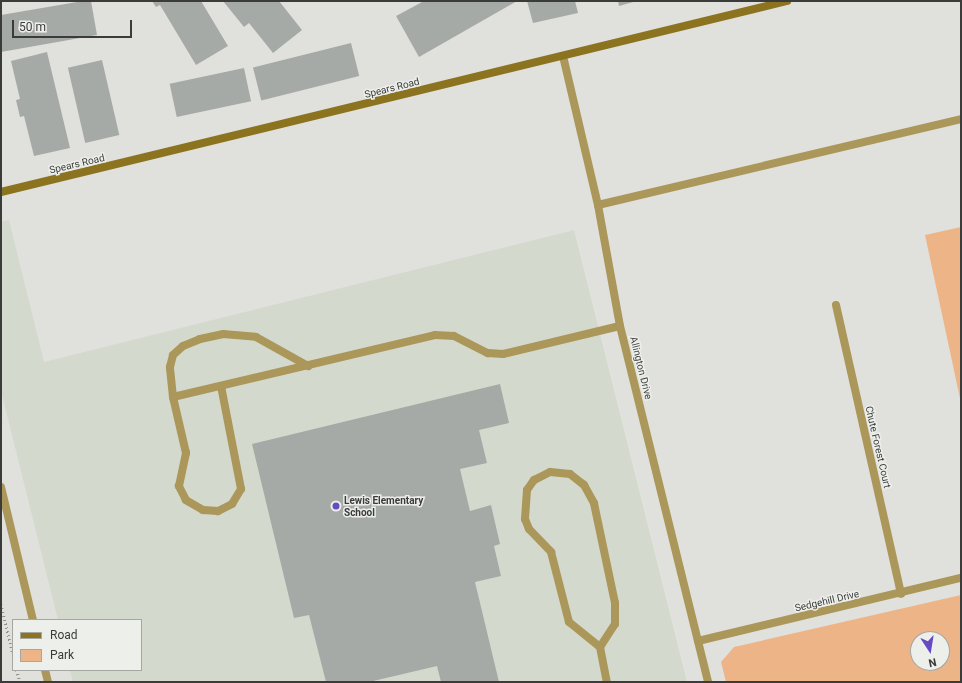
<!DOCTYPE html>
<html>
<head>
<meta charset="utf-8">
<style>
  body { margin:0 }
  #map { position:relative; width:962px; height:683px; overflow:hidden; background:#e0e1dd; font-family:Roboto,sans-serif }
  div>[style] { position:absolute }
  [style*='--x'] { left:calc(var(--x)*1px); top:calc(var(--y)*1px); width:calc(var(--w)*1px); rotate:calc(var(--a)*1deg) }
  .built>* { inset:0; background:#d4d9ce }
  .green>* { inset:0; background:#edb587 }
  .building>* { inset:0; background:#a6aaa7; transform-origin:0 0 }
  .path>* { height:2.5px; margin-top:-1.25px; transform-origin:0; background:repeating-linear-gradient(90deg,#8f908d 0 1px,transparent 0 4px) }
  .lane>* { height:8px; margin:-4px; padding:0 4px; transform-origin:4px; border-radius:4px; background:#ab9759 }
  .street>* { height:8px; margin:-4px; padding:0 4px; transform-origin:4px; border-radius:4px; background:#ab9759 }
  .secondary>* { height:8px; margin:-4px; padding:0 4px; transform-origin:4px; border-radius:4px; background:#8b731f }
  .dots>* { width:11px; height:11px; translate:-50% -50%; box-sizing:border-box; border:2px solid #edefeb; border-radius:50% }
  span { translate:-50% -50%; white-space:nowrap; text-align:center; line-height:1.15; -webkit-text-stroke:3px #edefeb; paint-order:stroke }
  .street-label { font-size:10px; color:#3b3c3a }
  .poi-label { font-size:10px; color:#3b3c3a; font-weight:700 }
  .left { translate:0 -50%; text-align:left }
  .frame { position:absolute; inset:0; border:2px solid #3b3c3a; pointer-events:none }
  .legend { position:absolute; left:12px; top:619px; width:130px; height:52px; box-sizing:border-box; background:#edefeb; border:1px solid #a6a7a4; margin:0; padding:5px 7px; list-style:none; font-size:12px; color:#3b3c3a }
  .legend li { display:flex; align-items:center; gap:8px; height:20px }
  .legend b { width:20px; border:1px solid #a6a7a4 }
  .north { position:absolute; left:910px; top:631px; width:40px; height:40px; box-sizing:border-box; background:#edefeb; border:1px solid #a6a7a4; border-radius:50%; rotate:168deg; font-size:11px; font-weight:700; line-height:16px; text-align:center; color:#3b3c3a }
  .north::after { content:''; display:block; margin:auto; width:14px; height:18px; background:#644bc4; clip-path:polygon(50% 0,100% 100%,50% 72%,0 100%) }
  .scale { position:absolute; left:12px; top:20px; width:120px; height:18px; box-sizing:border-box; border:2px solid #3b3c3a; border-top:0; padding-left:5px; font-size:12px; line-height:14px; white-space:nowrap; color:#3b3c3a; -webkit-text-stroke:3px #edefeb; paint-order:stroke }
</style>
</head>
<body>
<div id="map">
  <div class="built">
    <i style="clip-path:polygon(9px 220px,44px 362px,574px 230px,687px 682px,73px 682px,70px 670px,141px 670px,141px 620px,58px 620px,1px 391px,1px 222px)"></i>
  </div>
  <div class="green">
    <i style="clip-path:polygon(961px 227px,961px 403px,925px 235px)"></i>
    <i style="clip-path:polygon(evenodd,961px 595px,961px 682px,726px 682px,721px 662px,734px 647px,961px 595px,918px 639px,942px 639px,942px 663px,918px 663px,918px 639px)"></i>
  </div>
  <div class="building">
    <i style="clip-path:polygon(83px 1px,91px 1px,97px 35px,1px 52px,1px 15px)"></i>
    <i style="clip-path:polygon(152px 1px,201px 1px,228px 46px,196px 65px,160px 5px,156px 7px)"></i>
    <i style="clip-path:polygon(223px 1px,279px 1px,302px 30px,273px 53px,249px 23px,244px 27px)"></i>
    <i style="clip-path:polygon(424px 1px,517px 1px,419px 57px,396px 16px)"></i>
    <i style="clip-path:polygon(527px 1px,575px 1px,578px 13px,533px 23px)"></i>
    <i style="clip-path:polygon(618px 1px,637px 1px,619px 6px)"></i>
    <i style="left:351px;top:43px;width:34px;height:101px;rotate:76deg"></i>
    <i style="clip-path:polygon(47px 52px,70px 148px,34px 156px,24px 116px,20px 117px,16px 100px,20px 99px,11px 61px)"></i>
    <i style="left:102px;top:60px;width:77px;height:35px;rotate:77deg"></i>
    <i style="left:244px;top:68px;width:34px;height:76px;rotate:78deg"></i>
    <i style="clip-path:polygon(500px 384px,509px 423px,479px 430px,487px 463px,460px 469px,470px 511px,491px 505px,500px 544px,494px 546px,501px 576px,475px 582px,499px 682px,441px 682px,437px 666px,369px 682px,326px 682px,309px 615px,294px 618px,252px 444px)"></i>
  </div>
  <div class="path">
    <i style="--x:1;--y:604;--w:51;--a:76.5"></i>
    <i style="--x:17;--y:670;--w:12;--a:76"></i>
  </div>
  <div class="lane">
    <i style="--x:598;--y:205;--w:373;--a:-13.3"></i>
    <i style="--x:221;--y:386;--w:105;--a:79"></i>
    <i style="--x:241;--y:489;--w:17;--a:121"></i>
    <i style="--x:232;--y:504;--w:16;--a:153"></i>
    <i style="--x:218;--y:511;--w:15;--a:-176"></i>
    <i style="--x:203;--y:510;--w:20;--a:-150"></i>
    <i style="--x:186;--y:500;--w:16;--a:-117"></i>
    <i style="--x:179;--y:486;--w:34;--a:-78"></i>
    <i style="--x:186;--y:453;--w:57;--a:-103.1"></i>
    <i style="--x:173;--y:397;--w:269;--a:-13.3"></i>
    <i style="--x:435;--y:335;--w:19;--a:3"></i>
    <i style="--x:454;--y:336;--w:38;--a:27"></i>
    <i style="--x:488;--y:353;--w:15;--a:4"></i>
    <i style="--x:503;--y:354;--w:120;--a:-13.5"></i>
    <i style="--x:173;--y:397;--w:30;--a:-96"></i>
    <i style="--x:170;--y:367;--w:12;--a:-76"></i>
    <i style="--x:173;--y:355;--w:13;--a:-42"></i>
    <i style="--x:183;--y:346;--w:18;--a:-22"></i>
    <i style="--x:200;--y:339;--w:24;--a:-12"></i>
    <i style="--x:223;--y:334;--w:33;--a:5"></i>
    <i style="--x:256;--y:337;--w:60;--a:29.1"></i>
    <i style="--x:1;--y:487;--w:137;--a:76.5"></i>
    <i style="--x:600;--y:647;--w:27;--a:-57"></i>
    <i style="--x:615;--y:624;--w:21;--a:-90"></i>
    <i style="--x:615;--y:603;--w:102;--a:-101.9"></i>
    <i style="--x:594;--y:503;--w:21;--a:-119"></i>
    <i style="--x:584;--y:485;--w:18;--a:-142"></i>
    <i style="--x:570;--y:474;--w:20;--a:-174"></i>
    <i style="--x:550;--y:472;--w:18;--a:153"></i>
    <i style="--x:534;--y:480;--w:12;--a:125"></i>
    <i style="--x:527;--y:490;--w:29;--a:94"></i>
    <i style="--x:525;--y:519;--w:11;--a:68"></i>
    <i style="--x:529;--y:529;--w:32;--a:46"></i>
    <i style="--x:551;--y:552;--w:72;--a:75.6"></i>
    <i style="--x:569;--y:622;--w:40;--a:39"></i>
    <i style="--x:600;--y:647;--w:36;--a:79"></i>
    <i style="--x:45;--y:670;--w:12;--a:76"></i>
  </div>
  <div class="street">
    <i style="--x:563;--y:56;--w:153;--a:76.8"></i>
    <i style="--x:598;--y:205;--w:123;--a:79.7"></i>
    <i style="--x:620;--y:326;--w:367;--a:76.1"></i>
    <i style="--x:836;--y:305;--w:296;--a:77.3"></i>
    <i style="--x:698;--y:641;--w:270;--a:-13.5"></i>
  </div>
  <div class="secondary">
    <i style="--x:1;--y:192;--w:809;--a:-13.66"></i>
  </div>
  <div class="dots">
    <i style="left:336px;top:506px;background:#644bc4"></i>
  </div>
  <div class="street-label">
    <span style="left:392px;top:88px;rotate:-14deg">Spears Road</span>
    <span style="left:77px;top:164px;rotate:-13deg">Spears Road</span>
    <span style="left:641px;top:368px;rotate:76deg">Allington Drive</span>
    <span style="left:878px;top:447px;rotate:77deg">Chute Forest Court</span>
    <span style="left:827px;top:601px;rotate:-13deg">Sedgehill Drive</span>
  </div>
  <div class="poi-label">
    <span class="left" style="left:344px;top:506px">Lewis Elementary<br>School</span>
  </div>
  <div class="frame"></div>
  <ul class="legend">
  <li><b style="height:5px;background:#8b731f"></b>Road</li>
  <li><b style="height:11px;background:#edb587"></b>Park</li>
  </ul>
  <div class="north">N</div>
  <div class="scale">50 m</div>
</div>
</body>
</html>
